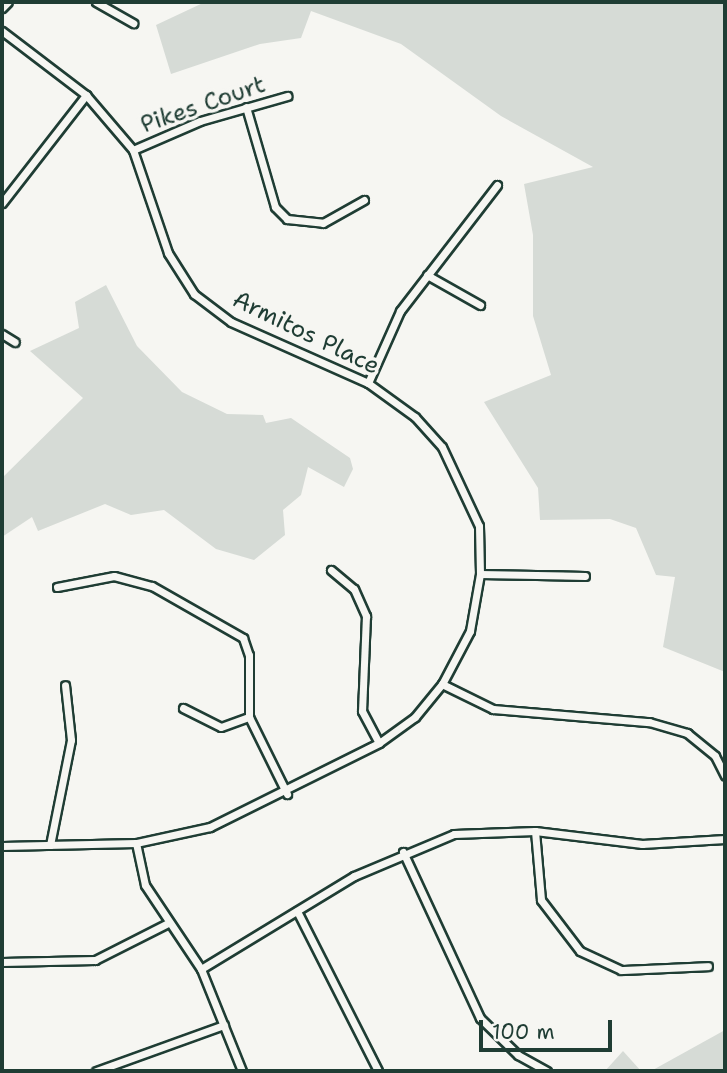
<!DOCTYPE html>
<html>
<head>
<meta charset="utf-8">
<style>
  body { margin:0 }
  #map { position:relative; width:727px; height:1073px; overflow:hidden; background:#f6f6f2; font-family:"Shantell Sans",sans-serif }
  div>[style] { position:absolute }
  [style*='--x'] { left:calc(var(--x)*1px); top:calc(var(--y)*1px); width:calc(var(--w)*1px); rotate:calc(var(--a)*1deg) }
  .green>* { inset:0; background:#d6dbd6 }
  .roads { filter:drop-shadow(2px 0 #1f3d34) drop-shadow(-2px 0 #1f3d34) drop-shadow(0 2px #1f3d34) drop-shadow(0 -2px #1f3d34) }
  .minor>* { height:7px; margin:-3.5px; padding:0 3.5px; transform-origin:3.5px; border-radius:3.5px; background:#f6f6f2 }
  span { translate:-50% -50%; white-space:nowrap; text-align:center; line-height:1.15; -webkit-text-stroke:7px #f6f6f2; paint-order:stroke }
  .street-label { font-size:24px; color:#1f3d34 }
  .frame { position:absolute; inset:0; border:4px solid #1f3d34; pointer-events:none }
  .scale { position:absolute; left:479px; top:1020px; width:133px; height:32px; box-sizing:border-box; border:4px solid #1f3d34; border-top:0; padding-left:9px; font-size:21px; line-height:24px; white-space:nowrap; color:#1f3d34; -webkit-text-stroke:5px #f6f6f2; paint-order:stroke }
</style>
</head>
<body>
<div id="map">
  <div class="green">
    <i style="clip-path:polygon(205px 2px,725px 2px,725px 672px,663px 647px,675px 577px,656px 575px,636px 528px,610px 519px,540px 520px,538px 488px,484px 402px,551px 375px,533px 316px,533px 235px,524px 184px,593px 167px,501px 116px,401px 44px,311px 11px,301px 38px,260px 44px,171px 74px,156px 25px)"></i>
    <i style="clip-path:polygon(106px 285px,137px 346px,182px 392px,227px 414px,263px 415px,266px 423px,291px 418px,350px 458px,353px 469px,344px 487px,308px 467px,301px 495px,283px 510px,285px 535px,254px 560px,216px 549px,164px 510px,131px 515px,105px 504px,38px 531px,32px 517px,2px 537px,2px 478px,83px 398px,30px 351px,79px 328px,75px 302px)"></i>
    <i style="clip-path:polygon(725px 1030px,725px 1071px,651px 1071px)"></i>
    <i style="clip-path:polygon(623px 1051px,641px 1071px,605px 1071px)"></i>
  </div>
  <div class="roads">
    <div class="minor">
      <i style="--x:96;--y:2;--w:43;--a:29.6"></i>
      <i style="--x:2;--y:8;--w:8;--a:-45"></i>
      <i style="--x:2;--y:31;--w:106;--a:37.3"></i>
      <i style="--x:86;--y:95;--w:72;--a:49.5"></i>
      <i style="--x:133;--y:150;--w:109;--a:71.2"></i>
      <i style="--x:168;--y:253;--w:49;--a:57.6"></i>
      <i style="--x:194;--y:294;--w:46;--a:37.1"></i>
      <i style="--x:231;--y:322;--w:150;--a:24"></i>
      <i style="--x:368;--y:383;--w:58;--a:35.9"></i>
      <i style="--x:415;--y:417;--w:40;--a:48"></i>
      <i style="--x:442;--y:447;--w:87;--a:64.9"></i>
      <i style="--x:479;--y:526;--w:48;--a:88.8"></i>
      <i style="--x:480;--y:574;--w:58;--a:100"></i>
      <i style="--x:470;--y:631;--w:60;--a:117.8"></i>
      <i style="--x:442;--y:684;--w:43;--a:129.3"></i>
      <i style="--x:415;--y:717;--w:44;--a:144.2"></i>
      <i style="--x:379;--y:743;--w:189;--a:153.6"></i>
      <i style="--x:210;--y:827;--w:76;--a:167.8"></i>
      <i style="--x:136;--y:843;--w:134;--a:178.7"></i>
      <i style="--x:246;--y:107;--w:104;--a:73.8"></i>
      <i style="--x:275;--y:207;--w:17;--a:45"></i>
      <i style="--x:287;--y:219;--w:36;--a:6"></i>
      <i style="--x:323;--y:223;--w:47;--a:-29.3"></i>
      <i style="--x:133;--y:150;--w:73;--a:-23.4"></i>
      <i style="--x:200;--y:121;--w:91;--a:-16"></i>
      <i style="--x:2;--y:203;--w:137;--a:-52.1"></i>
      <i style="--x:427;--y:275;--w:61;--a:29.5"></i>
      <i style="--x:2;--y:334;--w:15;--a:32"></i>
      <i style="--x:368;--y:383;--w:79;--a:-66"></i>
      <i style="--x:400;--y:311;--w:159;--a:-52.4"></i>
      <i style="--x:331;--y:570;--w:30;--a:40"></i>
      <i style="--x:354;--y:589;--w:30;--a:66"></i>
      <i style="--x:366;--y:616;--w:95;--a:92.4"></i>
      <i style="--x:362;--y:711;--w:36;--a:62"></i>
      <i style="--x:480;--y:574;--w:105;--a:1.1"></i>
      <i style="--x:57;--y:587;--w:58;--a:-10.9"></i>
      <i style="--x:114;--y:576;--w:39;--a:15"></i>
      <i style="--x:152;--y:586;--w:105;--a:29.7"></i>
      <i style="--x:243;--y:638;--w:18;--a:71"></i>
      <i style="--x:249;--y:655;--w:62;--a:90"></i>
      <i style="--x:249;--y:717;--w:86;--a:63.7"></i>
      <i style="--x:442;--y:684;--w:57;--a:26.1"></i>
      <i style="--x:493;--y:709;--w:157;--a:4.8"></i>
      <i style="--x:649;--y:722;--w:40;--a:16"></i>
      <i style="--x:687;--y:733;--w:36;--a:39"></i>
      <i style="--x:715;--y:756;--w:22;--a:63"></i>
      <i style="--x:183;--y:708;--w:42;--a:26.6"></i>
      <i style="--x:221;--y:727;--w:30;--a:-20"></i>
      <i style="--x:535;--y:831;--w:69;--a:85"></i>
      <i style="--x:541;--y:900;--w:64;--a:52.6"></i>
      <i style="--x:580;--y:951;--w:45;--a:24.9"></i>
      <i style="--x:621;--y:970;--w:87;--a:-2.6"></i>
      <i style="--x:136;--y:843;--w:43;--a:77.9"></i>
      <i style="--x:145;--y:885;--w:101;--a:56.3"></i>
      <i style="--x:201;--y:969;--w:110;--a:68.1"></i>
      <i style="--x:50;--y:845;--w:107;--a:-78.7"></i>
      <i style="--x:71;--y:740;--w:55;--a:-96.2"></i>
      <i style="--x:403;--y:852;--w:183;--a:65.1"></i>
      <i style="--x:480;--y:1018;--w:53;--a:44.2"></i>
      <i style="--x:518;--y:1055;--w:33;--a:29"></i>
      <i style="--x:297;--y:911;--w:179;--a:63.1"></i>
      <i style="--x:2;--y:962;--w:93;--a:-1.2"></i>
      <i style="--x:95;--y:960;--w:80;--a:-26.9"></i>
      <i style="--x:201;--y:969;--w:179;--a:-31.3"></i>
      <i style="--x:354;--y:876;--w:108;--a:-22.8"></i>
      <i style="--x:454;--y:834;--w:81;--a:-2.1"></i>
      <i style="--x:535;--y:831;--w:108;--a:6.9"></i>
      <i style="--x:642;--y:844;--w:83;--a:-3.4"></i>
      <i style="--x:96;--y:1071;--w:136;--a:-19.8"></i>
    </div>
  </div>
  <div class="street-label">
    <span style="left:203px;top:105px;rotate:-19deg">Pikes Court</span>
    <span style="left:306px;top:333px;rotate:26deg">Armitos Place</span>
  </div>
  <div class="frame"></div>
  <div class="scale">100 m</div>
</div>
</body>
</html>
